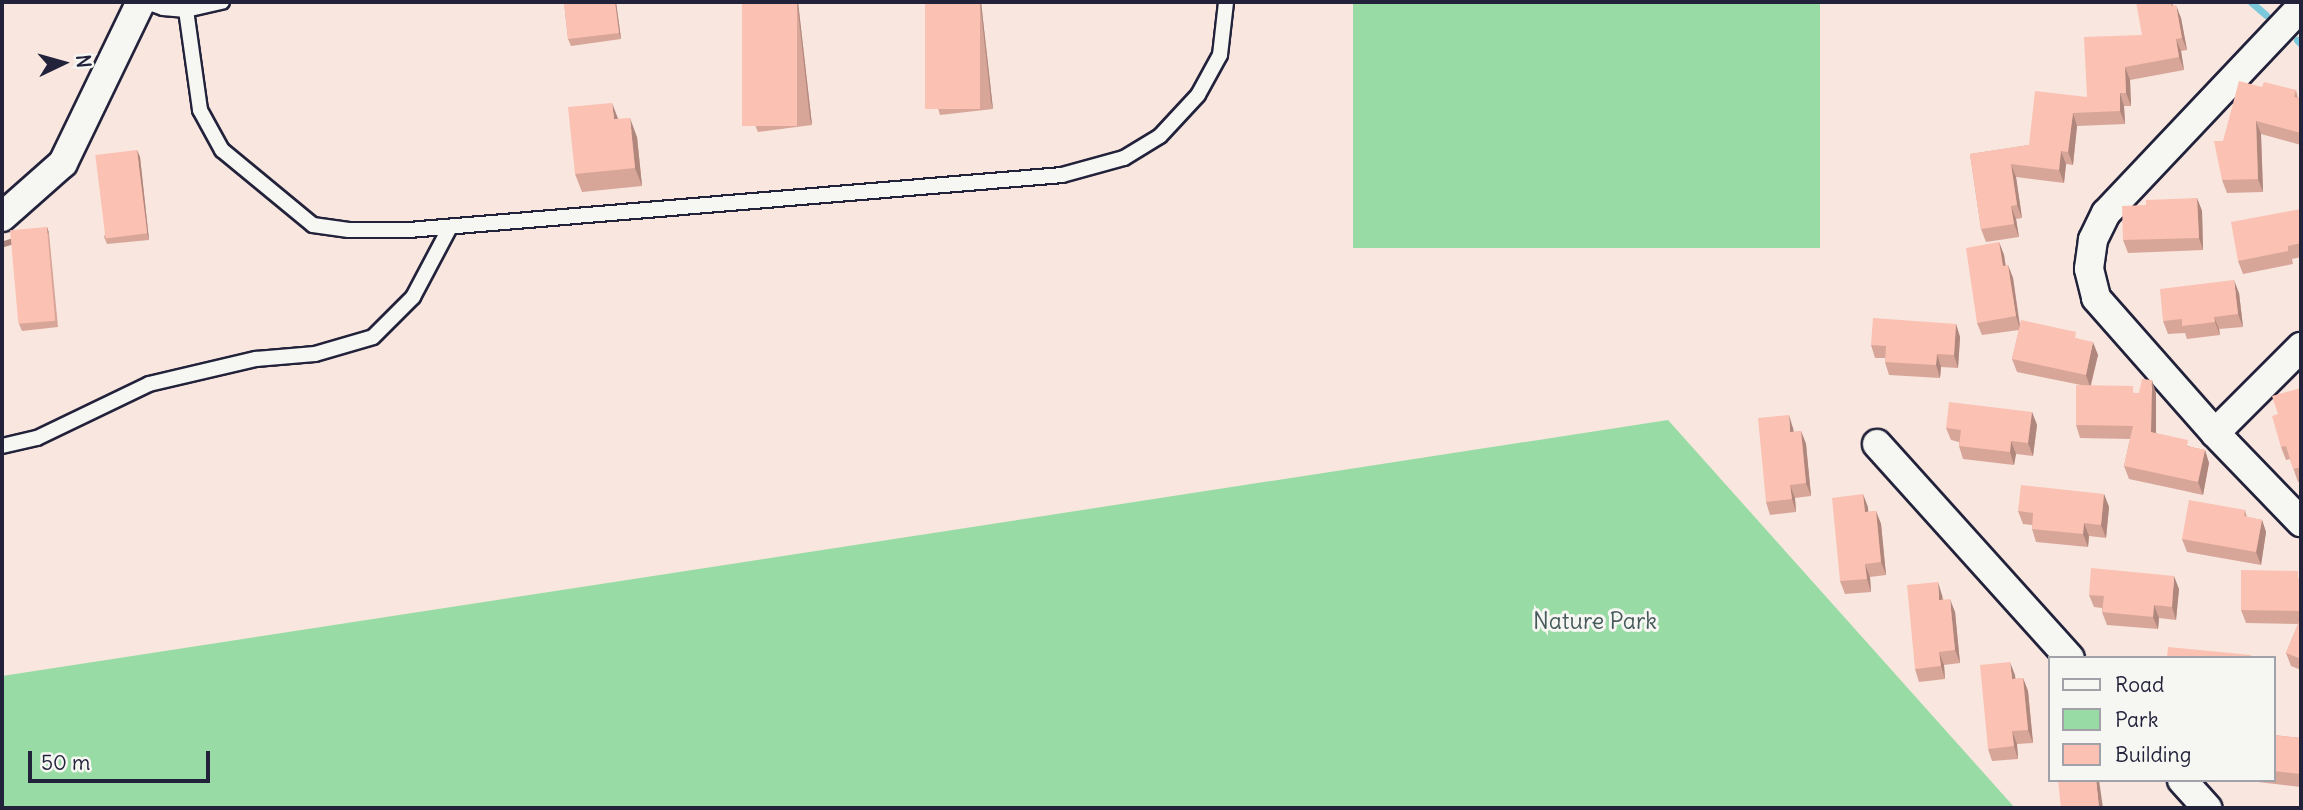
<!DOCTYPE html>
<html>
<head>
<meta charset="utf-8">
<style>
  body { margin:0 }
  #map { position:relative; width:2303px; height:810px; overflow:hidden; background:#f8e6df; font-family:Delius,sans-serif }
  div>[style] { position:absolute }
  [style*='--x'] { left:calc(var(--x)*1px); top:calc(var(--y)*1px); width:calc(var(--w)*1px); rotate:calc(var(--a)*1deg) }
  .green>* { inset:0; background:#99dba5; transform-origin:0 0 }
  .stream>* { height:7px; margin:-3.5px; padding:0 3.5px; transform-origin:3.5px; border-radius:3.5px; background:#7cc9db }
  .roads { filter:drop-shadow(2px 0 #22223b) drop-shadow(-2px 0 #22223b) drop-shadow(0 2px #22223b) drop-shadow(0 -2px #22223b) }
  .lane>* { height:14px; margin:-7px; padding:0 7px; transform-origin:7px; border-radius:7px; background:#f6f6f2 }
  .street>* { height:28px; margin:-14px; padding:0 14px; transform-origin:14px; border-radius:14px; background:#f6f6f2 }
  .wall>* { inset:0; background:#d8a699 }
  .shaded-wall>* { inset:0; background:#b0877d; transform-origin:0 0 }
  .building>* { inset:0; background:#fbc1b2; transform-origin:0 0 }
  span { translate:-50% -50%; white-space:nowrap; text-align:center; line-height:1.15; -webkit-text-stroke:6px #f6f6f2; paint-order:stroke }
  .park-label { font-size:23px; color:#465a5b }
  .frame { position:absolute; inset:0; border:4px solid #22223b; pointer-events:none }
  .legend { position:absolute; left:2048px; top:656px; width:228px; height:126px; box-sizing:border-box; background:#f6f6f2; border:2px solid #a1a1a9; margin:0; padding:9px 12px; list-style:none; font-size:21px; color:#22223b }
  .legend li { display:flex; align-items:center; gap:14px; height:35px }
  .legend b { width:35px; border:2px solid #a1a1a9 }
  .north { position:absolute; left:28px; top:28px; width:70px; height:70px; -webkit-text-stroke:5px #f6f6f2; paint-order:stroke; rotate:85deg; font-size:19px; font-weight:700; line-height:28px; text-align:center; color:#22223b }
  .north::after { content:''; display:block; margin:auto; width:24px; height:32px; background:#22223b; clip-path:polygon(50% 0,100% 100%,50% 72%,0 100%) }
  .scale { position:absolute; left:28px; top:751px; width:182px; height:32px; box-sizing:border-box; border:4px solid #22223b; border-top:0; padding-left:9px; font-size:21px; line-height:24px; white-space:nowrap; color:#22223b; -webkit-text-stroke:5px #f6f6f2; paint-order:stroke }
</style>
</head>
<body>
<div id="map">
  <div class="green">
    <i style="left:1353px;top:2px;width:467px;height:246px"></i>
    <i style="clip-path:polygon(1668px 420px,2015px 808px,2px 808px,2px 676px)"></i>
  </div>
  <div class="stream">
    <i style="--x:2251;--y:2;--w:20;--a:41"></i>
    <i style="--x:2297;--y:40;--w:6;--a:45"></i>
  </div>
  <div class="roads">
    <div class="lane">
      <i style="--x:146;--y:2;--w:18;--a:19"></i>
      <i style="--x:163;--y:8;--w:23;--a:5"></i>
      <i style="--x:186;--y:10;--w:37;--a:-13"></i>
      <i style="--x:186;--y:10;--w:101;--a:82"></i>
      <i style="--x:200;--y:110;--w:46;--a:61.2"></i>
      <i style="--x:222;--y:150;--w:118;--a:39.5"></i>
      <i style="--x:313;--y:225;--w:36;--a:8"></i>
      <i style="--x:349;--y:230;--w:60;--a:0"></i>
      <i style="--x:409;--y:230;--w:655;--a:-4.81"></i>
      <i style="--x:1062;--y:175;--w:64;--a:-15.3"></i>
      <i style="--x:1124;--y:158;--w:42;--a:-31.4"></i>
      <i style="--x:1160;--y:136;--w:56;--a:-47.2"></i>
      <i style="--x:1198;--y:95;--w:46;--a:-61.2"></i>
      <i style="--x:1220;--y:55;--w:53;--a:-83.5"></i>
      <i style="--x:2;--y:446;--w:36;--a:-13"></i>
      <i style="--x:37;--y:438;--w:124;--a:-25.7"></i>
      <i style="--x:149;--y:384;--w:110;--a:-13.2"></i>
      <i style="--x:256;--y:359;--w:59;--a:-4.8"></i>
      <i style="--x:315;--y:354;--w:60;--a:-16.3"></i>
      <i style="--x:373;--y:337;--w:57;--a:-45"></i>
      <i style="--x:413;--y:297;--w:79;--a:-62.1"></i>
    </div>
    <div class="street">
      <i style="--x:2301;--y:7;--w:284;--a:133.4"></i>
      <i style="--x:2106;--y:213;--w:30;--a:116"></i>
      <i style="--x:2093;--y:240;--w:29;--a:98"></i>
      <i style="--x:2089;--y:269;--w:30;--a:76"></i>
      <i style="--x:2096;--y:298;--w:180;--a:48.6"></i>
      <i style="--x:2215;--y:433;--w:124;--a:46"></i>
      <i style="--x:2;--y:217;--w:81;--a:-41.5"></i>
      <i style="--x:63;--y:163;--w:179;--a:-64.2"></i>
      <i style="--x:2215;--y:433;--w:122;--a:-45"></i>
      <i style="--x:1877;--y:444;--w:288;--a:48"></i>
      <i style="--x:2182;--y:780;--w:38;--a:48"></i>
    </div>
  </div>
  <div class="wall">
    <i style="clip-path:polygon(564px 2px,616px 2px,621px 39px,571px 46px,568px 39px)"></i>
    <i style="clip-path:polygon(798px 2px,812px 125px,758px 132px,755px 125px)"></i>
    <i style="clip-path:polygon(925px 2px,981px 2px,993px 109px,940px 115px,938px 108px)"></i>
    <i style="clip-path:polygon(2173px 2px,2173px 5px,2181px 18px,2187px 50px,2181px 51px,2184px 70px,2130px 80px,2131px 106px,2124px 106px,2125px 124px,2077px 126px,2073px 165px,2066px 164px,2064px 183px,2016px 177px,2022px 218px,2016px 219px,2019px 237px,1986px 242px,1981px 229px,1970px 154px,2029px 145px,2087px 97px,2142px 35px)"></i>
    <i style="clip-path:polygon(2262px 87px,2296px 90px,2298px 98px,2301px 99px,2301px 145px,2261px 134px,2263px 192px,2227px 193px,2222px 180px,2223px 141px)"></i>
    <i style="clip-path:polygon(618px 119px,637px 137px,642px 186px,582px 192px,575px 174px)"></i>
    <i style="clip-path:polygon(137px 150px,140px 157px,149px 240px,107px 244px,104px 237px)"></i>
    <i style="clip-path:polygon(2197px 198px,2202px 211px,2203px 250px,2128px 253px,2123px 240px,2146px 205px)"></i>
    <i style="clip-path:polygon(2301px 209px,2301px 257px,2292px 259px,2293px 264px,2243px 274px,2238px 261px)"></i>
    <i style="clip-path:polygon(47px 227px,49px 233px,58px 327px,22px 331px,19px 324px)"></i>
    <i style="clip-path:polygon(1999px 242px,2004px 255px,2006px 266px,2008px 265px,2013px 278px,2020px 324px,2079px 339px,2098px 355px,2091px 386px,2135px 393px,2156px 393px,2156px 433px,2191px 447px,2205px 450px,2209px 463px,2203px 495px,2129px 479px,2124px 466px,2130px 439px,2080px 438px,2076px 425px,2081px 385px,2017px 372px,2012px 359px,2019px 330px,1982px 335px,1977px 323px)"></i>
    <i style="clip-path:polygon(2239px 293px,2243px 327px,2219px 329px,2220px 335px,2187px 339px,2185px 333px,2168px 334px,2163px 321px)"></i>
    <i style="clip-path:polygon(1956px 324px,1960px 337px,1958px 368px,1941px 367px,1940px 378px,1889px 375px,1885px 362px,1885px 358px,1875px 358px,1871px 345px)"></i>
    <i style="clip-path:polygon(2301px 388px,2301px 481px,2298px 482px,2290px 459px,2286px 460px,2281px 447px,2278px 414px)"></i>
    <i style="clip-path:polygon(2032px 412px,2037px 425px,2033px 456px,2016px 454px,2014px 465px,1963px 459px,1959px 446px,1959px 442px,1951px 440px,1946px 428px)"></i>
    <i style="clip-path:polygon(1793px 428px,1794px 432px,1801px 431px,1806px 444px,1811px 496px,1795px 498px,1796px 512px,1770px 515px,1766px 502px)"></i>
    <i style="clip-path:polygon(1863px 494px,1868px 512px,1876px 511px,1881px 524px,1886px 575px,1870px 577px,1871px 592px,1845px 594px,1840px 581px)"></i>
    <i style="clip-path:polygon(2104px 494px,2109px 507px,2106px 538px,2089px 536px,2088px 547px,2036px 542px,2032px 529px,2032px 525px,2023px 524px,2018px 511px)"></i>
    <i style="clip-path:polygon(2245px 510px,2247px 517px,2262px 520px,2266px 532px,2261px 565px,2187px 552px,2182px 539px)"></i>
    <i style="clip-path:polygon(2301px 578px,2301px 670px,2291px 666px,2286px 653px,2298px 624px,2246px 623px,2241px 610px)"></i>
    <i style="clip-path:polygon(2179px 589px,2176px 620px,2159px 618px,2158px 629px,2107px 625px,2102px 612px,2102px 608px,2094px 607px,2089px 595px)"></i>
    <i style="clip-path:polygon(1942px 595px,1943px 599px,1955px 612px,1960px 663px,1944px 665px,1945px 679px,1919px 682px,1915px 669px)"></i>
    <i style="clip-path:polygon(2015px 675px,2015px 679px,2023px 678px,2028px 691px,2033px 743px,2017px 744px,2018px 759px,1992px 761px,1988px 749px)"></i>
    <i style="clip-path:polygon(2273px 735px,2301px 738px,2301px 787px,2258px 782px,2257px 780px,2273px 780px)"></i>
  </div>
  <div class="shaded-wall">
    <i style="clip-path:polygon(615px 2px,616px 2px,621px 39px,619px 33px)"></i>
    <i style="clip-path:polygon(797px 2px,798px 2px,812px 125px,810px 119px)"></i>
    <i style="clip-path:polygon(980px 2px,981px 2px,993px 109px,991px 102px)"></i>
    <i style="clip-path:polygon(2176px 5px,2181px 18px,2187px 50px,2182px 38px)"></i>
    <i style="clip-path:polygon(2176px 39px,2181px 51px,2184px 70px,2179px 57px)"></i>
    <i style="clip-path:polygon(2125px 67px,2130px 80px,2131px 106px,2126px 93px)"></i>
    <i style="clip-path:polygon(2120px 93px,2124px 106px,2125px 124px,2120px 111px)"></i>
    <i style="clip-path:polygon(612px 103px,619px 121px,614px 119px)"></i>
    <i style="clip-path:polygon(2073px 113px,2077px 126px,2073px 165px,2068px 152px)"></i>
    <i style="clip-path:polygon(630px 118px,637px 137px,642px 186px,635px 168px)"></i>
    <i style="clip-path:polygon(2256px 121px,2261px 134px,2263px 192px,2258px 179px)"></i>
    <i style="clip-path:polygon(137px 150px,140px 157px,149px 240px,147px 233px)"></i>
    <i style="clip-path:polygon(2061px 151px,2066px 164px,2064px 183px,2059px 170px)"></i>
    <i style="clip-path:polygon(2011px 164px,2016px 177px,2022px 218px,2017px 205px)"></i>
    <i style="clip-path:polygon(2197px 198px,2202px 211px,2203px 250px,2199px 238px)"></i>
    <i style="clip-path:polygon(2011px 206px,2016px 219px,2019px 237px,2014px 224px)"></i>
    <i style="left:47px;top:227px;width:6px;height:94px;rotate:72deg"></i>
    <i style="clip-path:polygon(1999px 242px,2004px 255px,2007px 279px,2003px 266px)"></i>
    <i style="clip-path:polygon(2008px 265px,2013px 278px,2020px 329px,2016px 316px)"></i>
    <i style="clip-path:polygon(2234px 280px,2239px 293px,2243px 327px,2238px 314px)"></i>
    <i style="clip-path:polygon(2214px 317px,2219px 329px,2220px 335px,2215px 322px)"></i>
    <i style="clip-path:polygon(1956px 324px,1960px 337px,1958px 368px,1954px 355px)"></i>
    <i style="clip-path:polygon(2093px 342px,2098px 355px,2090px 387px,2086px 375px)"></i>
    <i style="clip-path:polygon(1937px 354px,1941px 367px,1940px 378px,1936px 365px)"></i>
    <i style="clip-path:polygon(2152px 380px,2156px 393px,2156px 445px,2151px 432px)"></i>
    <i style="clip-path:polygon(2032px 412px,2037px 425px,2033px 456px,2028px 443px)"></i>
    <i style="clip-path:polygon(1789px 415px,1793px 428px,1795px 445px,1790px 432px)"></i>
    <i style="clip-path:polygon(1801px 431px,1806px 444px,1811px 496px,1806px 483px)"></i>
    <i style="clip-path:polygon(2011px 441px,2016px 454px,2014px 465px,2010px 452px)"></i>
    <i style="clip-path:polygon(2205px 450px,2209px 463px,2203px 495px,2198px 482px)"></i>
    <i style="clip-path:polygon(1790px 485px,1795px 498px,1796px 512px,1792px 499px)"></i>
    <i style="clip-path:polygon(1863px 494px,1868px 507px,1869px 525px,1865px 512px)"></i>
    <i style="clip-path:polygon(2104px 494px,2109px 507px,2106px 538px,2101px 525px)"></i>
    <i style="clip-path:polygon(1876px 511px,1881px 524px,1886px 575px,1881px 562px)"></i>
    <i style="clip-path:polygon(2262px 520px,2266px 532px,2261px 565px,2256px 552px)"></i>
    <i style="clip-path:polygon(2084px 523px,2089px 536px,2088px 547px,2083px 534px)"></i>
    <i style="clip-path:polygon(1865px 564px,1870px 577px,1871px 592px,1867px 579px)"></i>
    <i style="clip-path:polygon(2174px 576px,2179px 589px,2176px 620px,2172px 607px)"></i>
    <i style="clip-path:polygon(1938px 582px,1942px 595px,1944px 613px,1939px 600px)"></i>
    <i style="clip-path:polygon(1950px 599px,1955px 612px,1960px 663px,1955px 650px)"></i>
    <i style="clip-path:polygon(2154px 605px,2159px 618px,2158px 629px,2153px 617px)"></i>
    <i style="clip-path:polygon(1939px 652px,1944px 665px,1945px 679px,1941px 666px)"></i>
    <i style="clip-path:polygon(2010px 662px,2015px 675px,2017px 692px,2012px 679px)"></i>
    <i style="clip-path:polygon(2023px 678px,2028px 691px,2033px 743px,2028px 730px)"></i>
    <i style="clip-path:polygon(2012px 731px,2017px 744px,2018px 759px,2014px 746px)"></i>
    <i style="clip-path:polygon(2096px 780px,2099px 780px,2103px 808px,2099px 808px)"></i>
  </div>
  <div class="building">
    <i style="clip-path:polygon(564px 2px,615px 2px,619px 33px,568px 39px)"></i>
    <i style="left:742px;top:2px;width:55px;height:124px"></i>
    <i style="left:925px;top:2px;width:55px;height:107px"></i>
    <i style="clip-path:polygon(2136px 2px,2170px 2px,2171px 6px,2176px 5px,2182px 38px,2176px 39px,2179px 57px,2125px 67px,2126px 93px,2120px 93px,2120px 111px,2073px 113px,2068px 152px,2061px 151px,2059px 170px,2011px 164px,2017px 205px,2011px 206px,2014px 224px,1981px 229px,1970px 154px,2029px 145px,2035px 91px,2087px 97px,2084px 37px,2142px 35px)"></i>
    <i style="clip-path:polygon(2239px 81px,2262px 87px,2264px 82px,2296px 90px,2294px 97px,2301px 99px,2301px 133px,2256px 121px,2258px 179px,2222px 180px,2214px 141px,2223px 141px)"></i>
    <i style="clip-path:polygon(612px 103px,614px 119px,630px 118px,635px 168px,575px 174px,568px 107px)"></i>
    <i style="left:137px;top:150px;width:84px;height:42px;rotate:83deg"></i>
    <i style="clip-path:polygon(2197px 198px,2199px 238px,2123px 240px,2122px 206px,2146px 205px,2146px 200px)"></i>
    <i style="clip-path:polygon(2301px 209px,2301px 243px,2288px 246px,2288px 251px,2238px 261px,2231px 222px)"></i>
    <i style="left:47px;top:227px;width:94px;height:37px;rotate:85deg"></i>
    <i style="clip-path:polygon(1999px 242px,2003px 266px,2008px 265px,2016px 316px,1977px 323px,1966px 248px)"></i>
    <i style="clip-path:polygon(2234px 280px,2238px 314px,2214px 317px,2215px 322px,2182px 326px,2182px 319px,2163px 321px,2160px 289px)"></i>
    <i style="clip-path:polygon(1873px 318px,1956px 324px,1954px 355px,1937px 354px,1936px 365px,1885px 362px,1886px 346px,1871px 345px)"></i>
    <i style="clip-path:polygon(2021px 320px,2076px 332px,2075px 338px,2093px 342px,2086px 375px,2012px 359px)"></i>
    <i style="clip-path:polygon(2142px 379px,2152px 380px,2151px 432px,2188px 440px,2187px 446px,2205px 450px,2198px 482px,2124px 466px,2133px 426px,2076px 425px,2076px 385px,2133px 386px,2133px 393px,2139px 393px)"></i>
    <i style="clip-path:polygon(2301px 388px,2301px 467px,2293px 469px,2286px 446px,2281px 447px,2272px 416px,2278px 414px,2272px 396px)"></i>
    <i style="clip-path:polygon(1949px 402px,2032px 412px,2028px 443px,2011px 441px,2010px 452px,1959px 446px,1961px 430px,1946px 428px)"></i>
    <i style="clip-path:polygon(1789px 415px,1790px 432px,1801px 431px,1806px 483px,1790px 485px,1792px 499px,1766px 502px,1758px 418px)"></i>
    <i style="clip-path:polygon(2021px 485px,2104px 494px,2101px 525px,2084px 523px,2083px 534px,2032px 529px,2033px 513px,2018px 511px)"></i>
    <i style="clip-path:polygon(1863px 494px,1865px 512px,1876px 511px,1881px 562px,1865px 564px,1867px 579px,1840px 581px,1832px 498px)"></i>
    <i style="clip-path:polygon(2189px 500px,2245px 510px,2244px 516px,2262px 520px,2256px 552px,2182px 539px)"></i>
    <i style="clip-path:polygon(2091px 568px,2174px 576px,2172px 607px,2154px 605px,2153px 617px,2102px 612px,2104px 596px,2089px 595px)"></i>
    <i style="clip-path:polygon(2241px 570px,2298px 571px,2298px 578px,2301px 578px,2301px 611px,2241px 610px)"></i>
    <i style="clip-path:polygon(1938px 582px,1939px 600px,1950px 599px,1955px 650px,1939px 652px,1941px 666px,1915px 669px,1907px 585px)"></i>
    <i style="clip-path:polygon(2301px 617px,2301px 659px,2286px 653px)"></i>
    <i style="clip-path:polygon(2168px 647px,2251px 655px,2251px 658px,2167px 658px)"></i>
    <i style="clip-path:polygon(2010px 662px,2012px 679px,2023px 678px,2028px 730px,2012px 731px,2014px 746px,1988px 749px,1980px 665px)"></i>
    <i style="clip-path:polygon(2273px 735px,2301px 738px,2301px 774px,2273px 771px)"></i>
    <i style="clip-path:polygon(2058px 780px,2096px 780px,2099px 808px,2061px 808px)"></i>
  </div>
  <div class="park-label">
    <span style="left:1595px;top:621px">Nature Park</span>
  </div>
  <div class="frame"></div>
  <ul class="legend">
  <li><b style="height:9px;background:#f6f6f2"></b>Road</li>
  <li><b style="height:19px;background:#99dba5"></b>Park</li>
  <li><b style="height:19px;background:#fbc1b2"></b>Building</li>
  </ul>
  <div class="north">N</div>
  <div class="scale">50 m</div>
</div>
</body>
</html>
